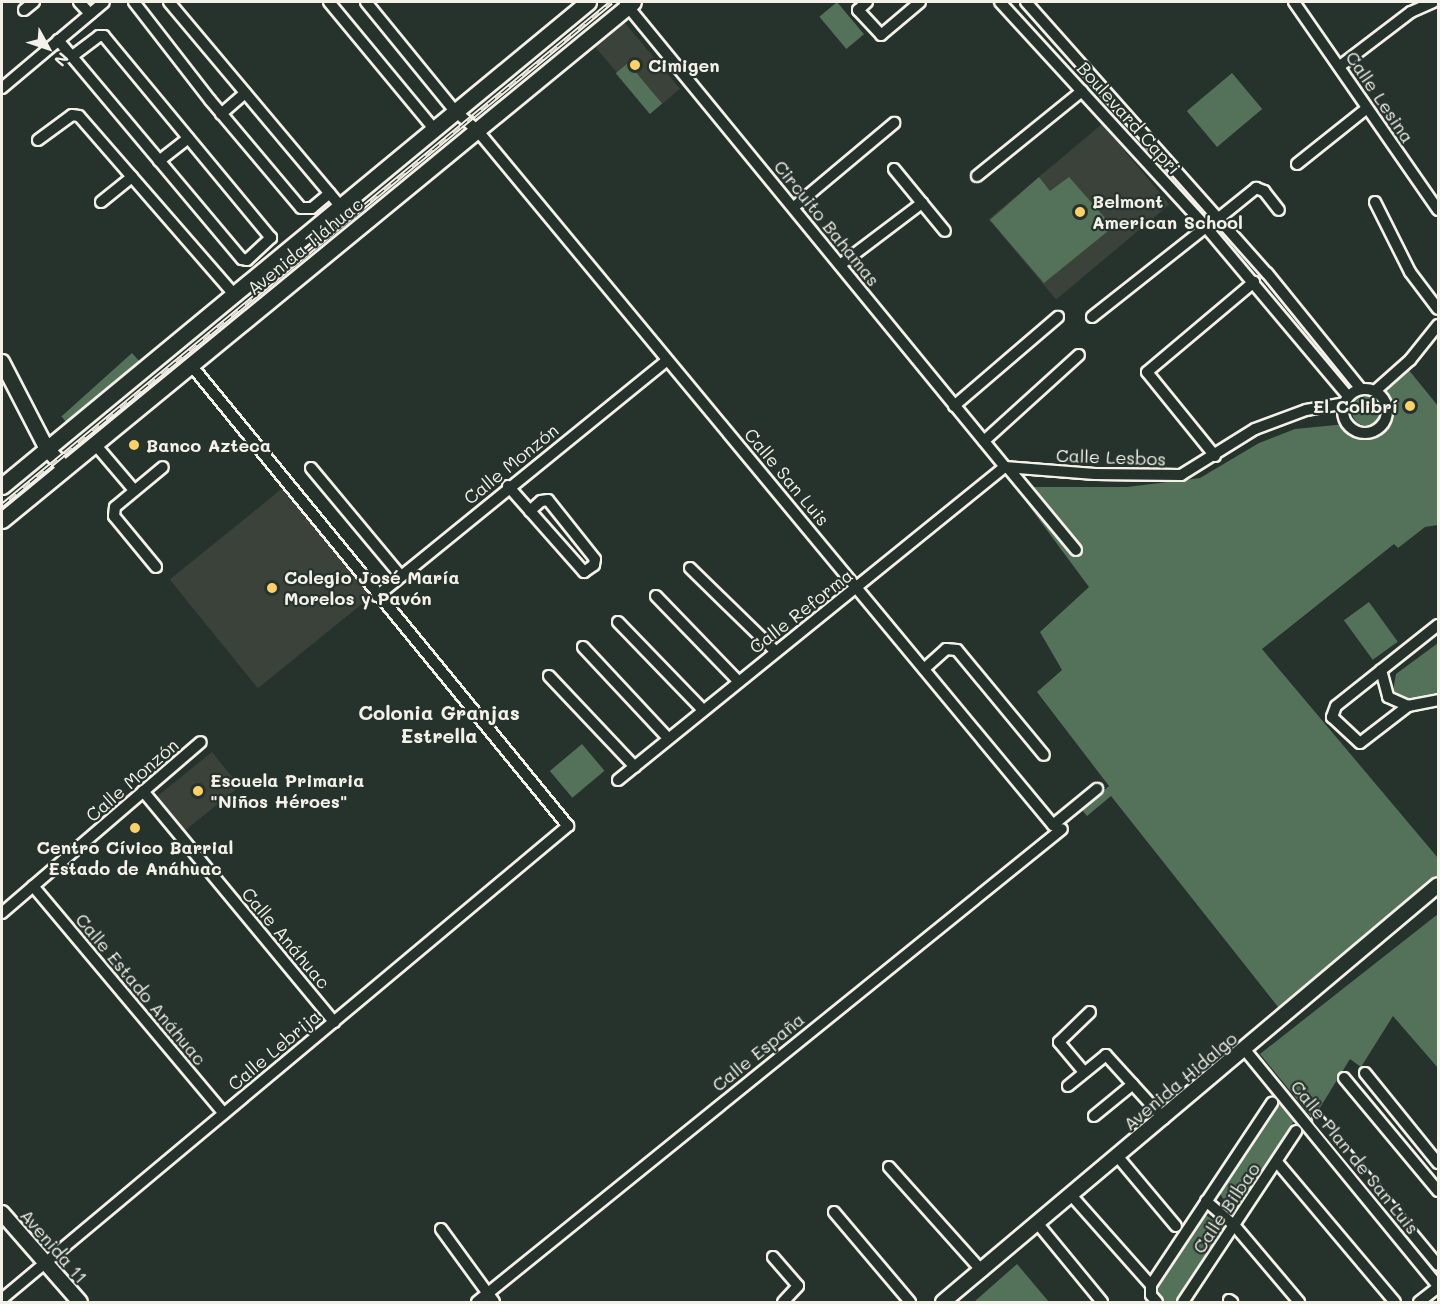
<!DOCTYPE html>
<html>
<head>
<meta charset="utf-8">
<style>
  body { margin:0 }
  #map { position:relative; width:1440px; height:1304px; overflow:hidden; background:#26332d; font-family:Mali,sans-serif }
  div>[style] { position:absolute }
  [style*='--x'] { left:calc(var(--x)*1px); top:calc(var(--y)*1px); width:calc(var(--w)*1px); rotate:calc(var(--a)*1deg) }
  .built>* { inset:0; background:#3b4239; transform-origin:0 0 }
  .green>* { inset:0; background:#547159; transform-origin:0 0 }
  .round { border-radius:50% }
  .roads { filter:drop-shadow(2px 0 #f4f1e8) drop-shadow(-2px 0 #f4f1e8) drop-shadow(0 2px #f4f1e8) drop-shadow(0 -2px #f4f1e8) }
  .minor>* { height:10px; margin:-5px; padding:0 5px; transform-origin:5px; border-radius:5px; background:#26332d }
  .minor>.ring { margin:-5px; padding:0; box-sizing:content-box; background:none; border:10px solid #26332d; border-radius:50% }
  .tertiary>* { height:14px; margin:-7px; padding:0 7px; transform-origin:7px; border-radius:7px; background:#26332d }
  .secondary>* { height:15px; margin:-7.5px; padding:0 7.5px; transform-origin:7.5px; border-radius:7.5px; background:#26332d }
  .rail>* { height:5px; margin-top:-2.5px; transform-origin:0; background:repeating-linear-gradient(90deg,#26332d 0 9px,#f4f1e8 0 18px); box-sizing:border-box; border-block:2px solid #f4f1e8 }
  .dots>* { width:16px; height:16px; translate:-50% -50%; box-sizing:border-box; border:3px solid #26332d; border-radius:50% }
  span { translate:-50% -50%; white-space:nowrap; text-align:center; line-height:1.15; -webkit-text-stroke:4.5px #26332d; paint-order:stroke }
  .poi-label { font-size:18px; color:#f4f1e8; font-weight:700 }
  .left { translate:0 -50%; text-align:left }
  .right { translate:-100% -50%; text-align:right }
  .street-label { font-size:18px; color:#f4f1e8 }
  .neighbourhood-label { font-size:20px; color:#f4f1e8; font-weight:700 }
  .frame { position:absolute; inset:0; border:3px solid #f4f1e8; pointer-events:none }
  .north { position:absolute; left:18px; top:18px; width:60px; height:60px; -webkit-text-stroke:4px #26332d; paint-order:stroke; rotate:130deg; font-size:16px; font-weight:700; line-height:24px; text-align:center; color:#f4f1e8 }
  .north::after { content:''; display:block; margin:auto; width:21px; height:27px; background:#f4f1e8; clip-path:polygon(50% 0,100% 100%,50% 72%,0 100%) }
</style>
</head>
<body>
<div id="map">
  <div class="built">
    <i style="left:619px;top:16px;width:95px;height:38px;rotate:50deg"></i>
    <i style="left:1102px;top:124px;width:105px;height:148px;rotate:50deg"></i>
    <i style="left:284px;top:487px;width:140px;height:147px;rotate:51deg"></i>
    <i style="left:212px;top:752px;width:44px;height:71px;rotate:51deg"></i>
  </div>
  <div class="green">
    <i style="left:837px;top:2px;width:42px;height:23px;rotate:50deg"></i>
    <i style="left:628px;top:63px;width:53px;height:16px;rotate:50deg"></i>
    <i style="left:1232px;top:73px;width:47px;height:59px;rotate:50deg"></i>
    <i style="clip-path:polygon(1039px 177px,1050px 191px,1069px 177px,1113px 227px,1044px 283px,990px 220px)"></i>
    <i style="left:132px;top:353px;width:15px;height:95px;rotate:48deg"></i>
    <i style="clip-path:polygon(1408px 369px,1438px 406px,1438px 525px,1425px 527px,1398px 548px,1394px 544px,1262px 649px,1438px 858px,1438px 879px,1282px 1012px,1111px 796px,1087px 816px,1082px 810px,1109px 786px,1037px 692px,1062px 670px,1040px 632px,1089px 587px,1015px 487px,1127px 487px,1200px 478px,1259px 443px,1295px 429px,1346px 424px,1359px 433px,1373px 432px,1388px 415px,1381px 394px)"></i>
    <i class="round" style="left:1352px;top:396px;width:30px;height:30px"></i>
    <i style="left:1369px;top:602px;width:49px;height:31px;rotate:54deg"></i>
    <i style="clip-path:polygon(1438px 643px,1438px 697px,1415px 701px,1393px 691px,1396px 674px)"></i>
    <i style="left:582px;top:744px;width:35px;height:42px;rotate:50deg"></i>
    <i style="clip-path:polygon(1438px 914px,1438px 1068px,1393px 1016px,1361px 1067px,1350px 1059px,1313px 1119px,1260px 1054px)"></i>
    <i style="clip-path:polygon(1279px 1102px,1294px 1121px,1240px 1204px,1227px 1205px,1219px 1192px)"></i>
    <i style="clip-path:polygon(1206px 1215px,1223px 1228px,1176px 1302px,1163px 1302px,1154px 1293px)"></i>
    <i style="clip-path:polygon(1017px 1264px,1049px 1302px,974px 1302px)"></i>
  </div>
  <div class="roads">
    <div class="minor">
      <i style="--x:79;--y:2;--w:16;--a:47"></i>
      <i style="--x:134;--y:2;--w:124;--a:52.2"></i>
      <i style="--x:210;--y:100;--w:141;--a:49.9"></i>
      <i style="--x:301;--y:208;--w:11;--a:0"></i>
      <i style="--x:312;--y:208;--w:23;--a:-40"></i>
      <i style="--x:169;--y:2;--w:266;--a:50"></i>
      <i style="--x:329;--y:2;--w:165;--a:50.4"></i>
      <i style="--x:366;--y:2;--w:141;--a:50.8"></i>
      <i style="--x:455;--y:111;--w:29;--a:41"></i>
      <i style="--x:477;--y:130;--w:903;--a:50.35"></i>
      <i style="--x:1053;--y:825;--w:57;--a:-39.3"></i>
      <i style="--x:867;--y:2;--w:12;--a:138"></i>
      <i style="--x:858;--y:10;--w:34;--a:47"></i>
      <i style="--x:881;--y:35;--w:51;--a:-40.2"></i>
      <i style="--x:1000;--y:2;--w:305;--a:47.5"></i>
      <i style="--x:1206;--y:227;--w:221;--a:50"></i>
      <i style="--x:1026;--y:2;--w:363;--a:48.4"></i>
      <i style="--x:1267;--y:273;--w:149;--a:51"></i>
      <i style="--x:1294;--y:2;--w:253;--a:55.3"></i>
      <i style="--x:625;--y:3;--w:600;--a:50.68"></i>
      <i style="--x:24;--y:10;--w:13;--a:-39"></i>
      <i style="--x:58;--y:40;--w:286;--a:50"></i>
      <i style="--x:242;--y:259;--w:5;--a:11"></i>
      <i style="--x:247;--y:260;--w:33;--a:-43"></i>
      <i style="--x:271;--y:238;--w:262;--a:-129.6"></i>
      <i style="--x:104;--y:36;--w:5;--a:180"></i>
      <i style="--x:99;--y:36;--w:34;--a:143"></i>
      <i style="--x:1340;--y:66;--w:89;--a:-37.3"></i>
      <i style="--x:1411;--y:12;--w:24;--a:-24"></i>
      <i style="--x:2;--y:88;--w:133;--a:-40.1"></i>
      <i style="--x:221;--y:114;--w:32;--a:-41"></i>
      <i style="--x:38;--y:140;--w:42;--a:-36.3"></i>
      <i style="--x:72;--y:115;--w:7;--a:8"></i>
      <i style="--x:79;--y:116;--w:236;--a:49"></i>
      <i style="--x:159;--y:161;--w:37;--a:-38"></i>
      <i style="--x:1297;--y:164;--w:88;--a:-38.6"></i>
      <i style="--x:894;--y:169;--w:80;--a:50.6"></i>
      <i style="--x:977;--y:176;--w:135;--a:-39"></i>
      <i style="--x:101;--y:202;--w:40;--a:-39"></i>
      <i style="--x:1375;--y:202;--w:78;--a:63.4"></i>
      <i style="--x:1410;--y:272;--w:46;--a:52.9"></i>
      <i style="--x:794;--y:207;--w:131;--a:-40"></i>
      <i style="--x:1219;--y:218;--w:48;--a:-39"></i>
      <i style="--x:1256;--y:188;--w:9;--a:21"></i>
      <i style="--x:1264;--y:191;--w:24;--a:52"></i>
      <i style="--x:840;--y:265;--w:103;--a:-37.1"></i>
      <i style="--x:1092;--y:317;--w:145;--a:-38.3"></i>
      <i class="ring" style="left:1343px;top:389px;width:34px;height:34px"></i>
      <i style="--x:1375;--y:391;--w:47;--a:-41.5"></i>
      <i style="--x:1410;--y:360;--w:45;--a:-51.3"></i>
      <i style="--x:954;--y:406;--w:137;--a:-40.6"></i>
      <i style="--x:984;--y:441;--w:128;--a:-42.2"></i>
      <i style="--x:94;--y:443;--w:62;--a:49.6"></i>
      <i style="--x:1215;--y:456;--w:108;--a:-129"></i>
      <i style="--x:1147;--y:372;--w:140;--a:-40.1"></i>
      <i style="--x:1005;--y:467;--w:90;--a:4.4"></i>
      <i style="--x:1095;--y:474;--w:86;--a:0.7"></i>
      <i style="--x:1181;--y:475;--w:87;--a:-31.9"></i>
      <i style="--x:1255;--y:429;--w:54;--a:-20.4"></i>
      <i style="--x:1306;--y:410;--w:39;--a:-10"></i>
      <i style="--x:311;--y:468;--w:141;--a:50.2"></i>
      <i style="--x:1009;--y:469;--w:105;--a:50.4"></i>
      <i style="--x:508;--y:486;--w:115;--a:48.5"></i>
      <i style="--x:584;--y:572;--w:12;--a:-35"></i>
      <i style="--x:594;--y:565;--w:6;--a:-81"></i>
      <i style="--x:595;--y:559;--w:75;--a:-128.5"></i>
      <i style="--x:548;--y:500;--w:7;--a:172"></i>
      <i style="--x:541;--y:501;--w:15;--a:138"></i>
      <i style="--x:156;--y:567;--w:66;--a:-129.5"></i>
      <i style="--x:114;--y:516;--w:9;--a:-84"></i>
      <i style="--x:115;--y:507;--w:62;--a:-39.8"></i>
      <i style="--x:690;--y:568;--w:119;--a:44.3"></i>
      <i style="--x:377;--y:596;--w:374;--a:-39.1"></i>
      <i style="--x:656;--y:596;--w:118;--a:46"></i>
      <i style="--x:618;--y:622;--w:122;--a:46"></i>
      <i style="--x:1438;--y:625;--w:130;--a:141.5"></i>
      <i style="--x:1336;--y:706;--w:12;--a:110"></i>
      <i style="--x:1332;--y:717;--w:38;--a:43"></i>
      <i style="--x:1360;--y:743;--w:61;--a:-37.6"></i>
      <i style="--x:1408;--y:706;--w:31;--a:-11"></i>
      <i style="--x:583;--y:647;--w:125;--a:47"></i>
      <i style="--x:924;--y:669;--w:30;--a:-42"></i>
      <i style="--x:946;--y:649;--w:11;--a:5"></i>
      <i style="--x:957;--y:650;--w:136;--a:50.4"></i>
      <i style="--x:1381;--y:670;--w:28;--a:75"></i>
      <i style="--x:1388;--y:697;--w:22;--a:24"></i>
      <i style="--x:549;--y:676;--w:125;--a:46.6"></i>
      <i style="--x:618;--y:780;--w:498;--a:-39"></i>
      <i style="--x:143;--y:791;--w:300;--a:50.4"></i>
      <i style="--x:33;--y:886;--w:297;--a:50"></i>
      <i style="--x:2;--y:913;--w:262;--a:-40.7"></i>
      <i style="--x:1245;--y:1050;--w:305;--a:50.7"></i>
      <i style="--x:1084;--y:1072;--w:39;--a:-130"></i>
      <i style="--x:1059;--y:1042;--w:43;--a:-44.1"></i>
      <i style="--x:1365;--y:1073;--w:116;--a:51"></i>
      <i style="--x:1344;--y:1078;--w:147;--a:50.2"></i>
      <i style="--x:1068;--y:1086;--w:49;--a:-39.2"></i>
      <i style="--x:1106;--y:1055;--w:86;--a:47.8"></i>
      <i style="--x:1094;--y:1116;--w:50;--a:-39.4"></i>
      <i style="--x:1318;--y:1120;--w:188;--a:50.4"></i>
      <i style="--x:1118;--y:1157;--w:90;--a:50"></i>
      <i style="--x:1277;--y:1162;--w:183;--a:49.9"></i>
      <i style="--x:889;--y:1167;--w:140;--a:48.2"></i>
      <i style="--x:1071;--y:1195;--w:120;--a:48.4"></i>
      <i style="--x:1206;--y:1201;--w:37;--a:41"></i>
      <i style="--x:1234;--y:1225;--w:101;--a:49.8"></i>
      <i style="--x:834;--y:1212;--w:118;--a:49.8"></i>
      <i style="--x:1038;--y:1224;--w:101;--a:50.6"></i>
      <i style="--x:441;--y:1229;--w:90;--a:54"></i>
      <i style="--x:773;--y:1257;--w:38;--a:49"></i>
      <i style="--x:798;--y:1286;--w:22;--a:133"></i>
      <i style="--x:2;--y:1299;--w:738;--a:-39.89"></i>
      <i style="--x:568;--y:826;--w:596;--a:-129.28"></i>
      <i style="--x:1229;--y:1300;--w:4;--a:34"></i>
      <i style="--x:477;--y:1302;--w:752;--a:-38.96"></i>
      <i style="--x:1157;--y:1302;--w:9;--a:-131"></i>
      <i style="--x:1151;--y:1295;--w:10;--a:-90"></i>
      <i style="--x:1151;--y:1285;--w:219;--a:-56.4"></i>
      <i style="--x:1183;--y:1302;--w:205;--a:-56.5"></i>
      <i style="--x:1419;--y:1302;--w:24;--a:-38"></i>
    </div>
    <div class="tertiary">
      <i style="--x:2;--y:362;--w:98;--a:62.7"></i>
      <i style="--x:47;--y:449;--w:25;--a:47"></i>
      <i style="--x:2;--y:1213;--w:118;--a:48.8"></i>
      <i style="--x:943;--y:1302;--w:647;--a:-40.11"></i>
    </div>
    <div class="secondary">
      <i style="--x:2;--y:486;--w:760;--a:-39.55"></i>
      <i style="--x:2;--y:520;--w:816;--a:-39.38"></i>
    </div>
  </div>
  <div class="rail">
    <i style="--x:2;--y:505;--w:790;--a:-39.55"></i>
  </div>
  <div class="dots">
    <i style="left:635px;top:65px;background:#ffd166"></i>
    <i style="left:1080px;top:212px;background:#ffd166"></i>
    <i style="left:1410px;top:406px;background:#ffd166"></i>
    <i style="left:134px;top:445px;background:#ffd166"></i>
    <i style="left:272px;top:588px;background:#ffd166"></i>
    <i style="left:198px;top:791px;background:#ffd166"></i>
    <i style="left:135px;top:828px;background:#ffd166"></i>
  </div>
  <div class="poi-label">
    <span class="left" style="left:648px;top:65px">Cimigen</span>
    <span class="left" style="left:1092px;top:212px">Belmont<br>American School</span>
    <span class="right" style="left:1398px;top:406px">El Colibrí</span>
    <span class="left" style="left:146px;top:445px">Banco Azteca</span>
    <span class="left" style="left:284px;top:588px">Colegio José María<br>Morelos y Pavón</span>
    <span class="left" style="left:210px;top:791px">Escuela Primaria<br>"Niños Héroes"</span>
    <span style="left:135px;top:858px">Centro Cívico Barrial<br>Estado de Anáhuac</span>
  </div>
  <div class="street-label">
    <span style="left:1380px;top:97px;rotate:56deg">Calle Lesina</span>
    <span style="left:1129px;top:118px;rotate:48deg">Boulevard Capri</span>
    <span style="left:827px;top:223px;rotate:51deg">Circuito Bahamas</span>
    <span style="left:305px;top:246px;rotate:-39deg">Avenida Tláhuac</span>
    <span style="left:1111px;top:457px;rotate:2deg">Calle Lesbos</span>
    <span style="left:511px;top:464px;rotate:-39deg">Calle Monzón</span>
    <span style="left:787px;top:477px;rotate:50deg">Calle San Luis</span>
    <span style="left:801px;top:611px;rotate:-38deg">Calle Reforma</span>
    <span style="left:132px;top:780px;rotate:-41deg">Calle Monzón</span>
    <span style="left:286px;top:938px;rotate:50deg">Calle Anáhuac</span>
    <span style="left:141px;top:989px;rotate:50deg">Calle Estado Anáhuac</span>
    <span style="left:274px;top:1050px;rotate:-40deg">Calle Lebrija</span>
    <span style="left:758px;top:1052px;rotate:-39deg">Calle España</span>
    <span style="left:1180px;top:1081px;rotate:-40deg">Avenida Hidalgo</span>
    <span style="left:1355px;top:1157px;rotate:51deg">Calle Plan de San Luis</span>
    <span style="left:1226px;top:1208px;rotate:-56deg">Calle Bilbao</span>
    <span style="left:54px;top:1246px;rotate:49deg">Avenida 11</span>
  </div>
  <div class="neighbourhood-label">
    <span style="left:439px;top:724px">Colonia Granjas<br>Estrella</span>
  </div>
  <div class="frame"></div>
  <div class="north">N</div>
</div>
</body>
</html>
